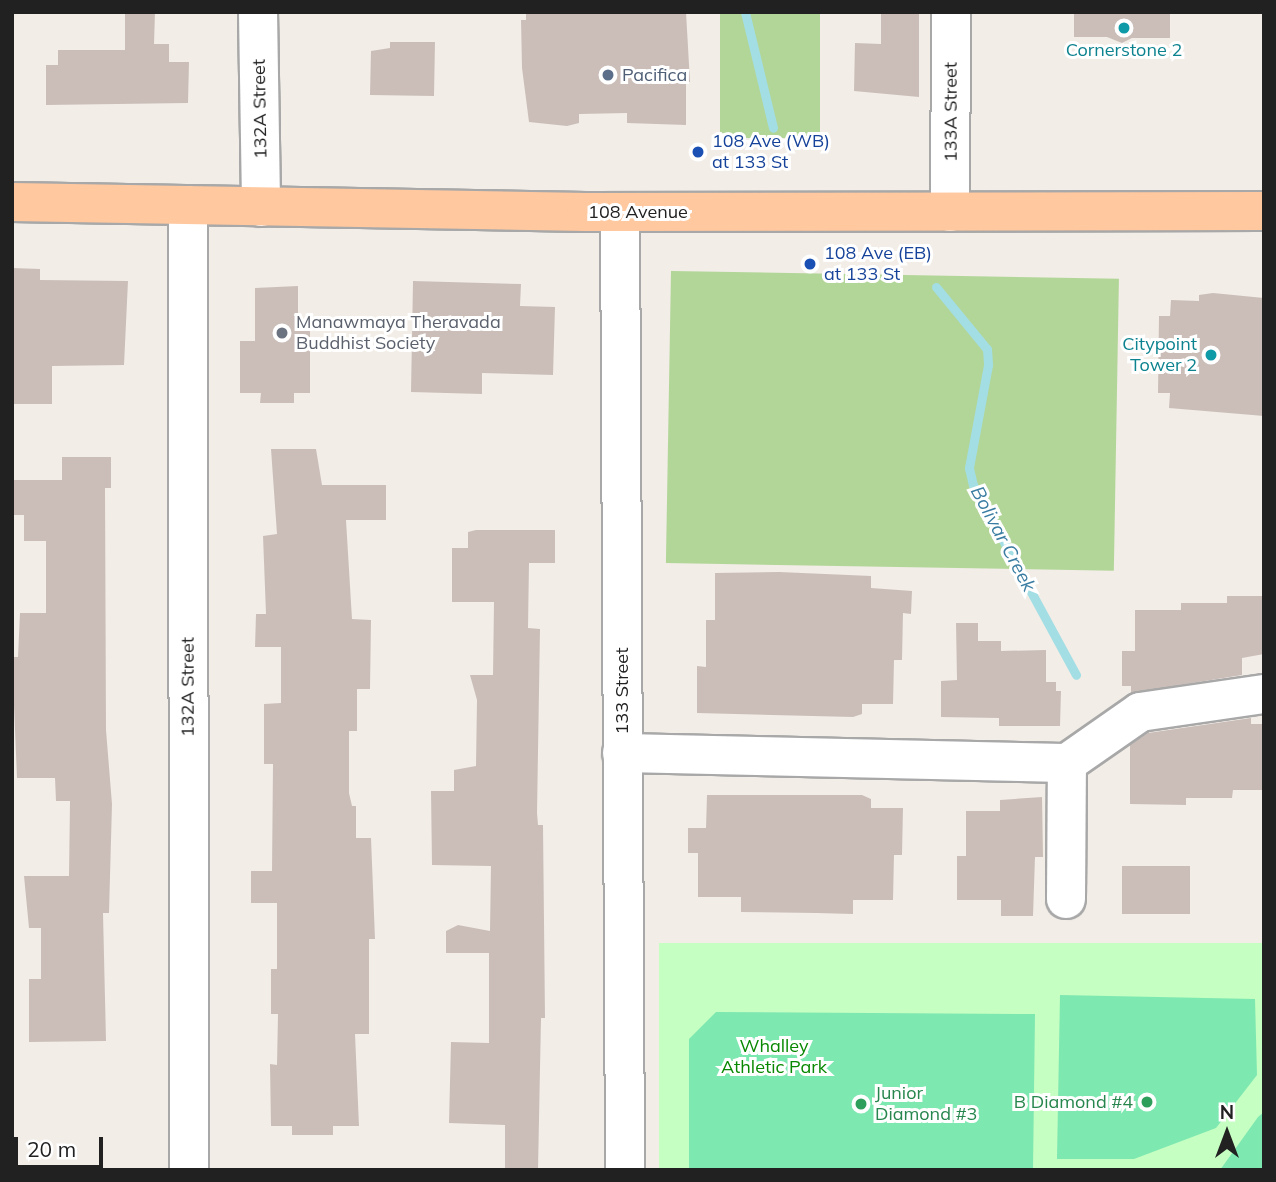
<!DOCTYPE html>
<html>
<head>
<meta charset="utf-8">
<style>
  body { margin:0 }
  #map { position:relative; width:1276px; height:1182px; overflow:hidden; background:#f2ede7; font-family:Mulish,sans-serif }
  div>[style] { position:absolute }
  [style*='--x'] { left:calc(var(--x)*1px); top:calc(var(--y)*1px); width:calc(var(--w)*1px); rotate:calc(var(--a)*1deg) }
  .forest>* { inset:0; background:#b2d698; transform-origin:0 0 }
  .park>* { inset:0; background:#c5ffc1; transform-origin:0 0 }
  .pitch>* { inset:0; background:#7ee8b1 }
  .stream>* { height:9px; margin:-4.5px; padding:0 4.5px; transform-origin:4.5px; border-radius:4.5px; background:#a3dee4 }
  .building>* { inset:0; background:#cbbeb9; transform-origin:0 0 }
  .roads { filter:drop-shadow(2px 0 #a8a8a8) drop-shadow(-2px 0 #a8a8a8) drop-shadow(0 2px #a8a8a8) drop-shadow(0 -2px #a8a8a8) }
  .minor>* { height:38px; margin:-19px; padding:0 19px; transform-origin:19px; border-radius:19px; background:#fff }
  .major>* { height:38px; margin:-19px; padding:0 19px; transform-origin:19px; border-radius:19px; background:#ffc89f }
  .dots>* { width:19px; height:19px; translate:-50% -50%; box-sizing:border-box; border:4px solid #fff; border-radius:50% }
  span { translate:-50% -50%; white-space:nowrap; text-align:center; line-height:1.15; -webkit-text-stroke:6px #fff; paint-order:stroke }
  .culture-label { font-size:18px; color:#0d838f }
  .right { translate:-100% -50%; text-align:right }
  .service-label { font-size:18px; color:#4e5e75 }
  .left { translate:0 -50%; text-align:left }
  .street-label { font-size:18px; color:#212121 }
  .transit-label { font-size:18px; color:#164399 }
  .worship-label { font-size:18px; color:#5b616d }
  .park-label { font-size:18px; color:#088801 }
  .leisure-label { font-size:18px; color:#27864d }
  .water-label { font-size:19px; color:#3b7da2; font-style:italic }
  .frame { position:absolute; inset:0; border:14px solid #212121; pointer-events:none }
  .north { position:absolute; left:1192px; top:1098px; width:70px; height:70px; -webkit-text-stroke:5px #fff; paint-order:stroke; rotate:0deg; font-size:19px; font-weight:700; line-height:28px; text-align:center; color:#212121 }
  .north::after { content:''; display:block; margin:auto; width:24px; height:32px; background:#212121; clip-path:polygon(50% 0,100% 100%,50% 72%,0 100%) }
  .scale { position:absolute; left:14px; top:1137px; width:89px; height:32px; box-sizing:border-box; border:4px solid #212121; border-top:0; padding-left:9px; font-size:21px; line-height:24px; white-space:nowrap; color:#212121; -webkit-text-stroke:5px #fff; paint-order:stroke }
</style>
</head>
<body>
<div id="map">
  <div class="forest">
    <i style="left:720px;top:12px;width:100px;height:126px"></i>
    <i style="left:671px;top:271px;width:448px;height:292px;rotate:1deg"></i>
  </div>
  <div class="park">
    <i style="left:659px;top:943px;width:605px;height:227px"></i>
  </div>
  <div class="pitch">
    <i style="clip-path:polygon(1060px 995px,1255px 999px,1257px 1075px,1216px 1128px,1134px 1159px,1057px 1159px)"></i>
    <i style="clip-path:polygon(716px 1012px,1035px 1014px,1033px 1170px,689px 1170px,689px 1039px)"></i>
    <i style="clip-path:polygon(1264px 1112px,1264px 1170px,1220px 1170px,1258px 1117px)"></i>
  </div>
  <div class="stream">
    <i style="--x:745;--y:12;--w:119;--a:76.4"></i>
    <i style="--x:936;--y:287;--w:80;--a:50.6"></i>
    <i style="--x:987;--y:349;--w:16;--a:86"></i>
    <i style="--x:988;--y:365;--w:105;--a:100.5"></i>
    <i style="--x:969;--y:468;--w:17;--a:77"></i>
    <i style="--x:973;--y:485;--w:216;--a:61.5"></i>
  </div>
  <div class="building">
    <i style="clip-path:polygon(125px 12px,155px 12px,154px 44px,169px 44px,169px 62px,189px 62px,188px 103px,46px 105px,46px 65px,58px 65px,58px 50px,125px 50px)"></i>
    <i style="clip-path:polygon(526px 12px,686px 12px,690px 82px,686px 82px,686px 125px,627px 123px,627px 113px,579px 114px,579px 123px,567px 126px,529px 122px,522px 68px,521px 20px,526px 20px)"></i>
    <i style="clip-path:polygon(881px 12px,919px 12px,919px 97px,854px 91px,855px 43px,881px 44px)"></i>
    <i style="clip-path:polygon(1074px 12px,1170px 12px,1170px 38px,1132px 38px,1122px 43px,1107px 37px,1074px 37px)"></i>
    <i style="clip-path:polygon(390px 42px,435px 42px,434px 96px,370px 95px,371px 51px,390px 48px)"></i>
    <i style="clip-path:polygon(12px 268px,40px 269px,40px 280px,128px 281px,124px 365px,52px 366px,52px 404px,12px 404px)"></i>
    <i style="clip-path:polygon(413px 281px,521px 284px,520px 306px,555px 307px,553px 375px,482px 373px,482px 394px,411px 392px)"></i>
    <i style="clip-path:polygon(298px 286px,298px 325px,310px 325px,310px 393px,294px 393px,294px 403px,260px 403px,261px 393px,240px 393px,240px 341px,255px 341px,255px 288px)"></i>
    <i style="clip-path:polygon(1213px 293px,1264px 298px,1264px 416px,1169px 408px,1170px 393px,1158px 393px,1159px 316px,1170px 316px,1171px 300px,1199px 301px,1199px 295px)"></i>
    <i style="clip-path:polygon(271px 449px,316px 449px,322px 485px,386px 485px,386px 520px,346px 520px,352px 619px,371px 620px,370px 689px,357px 689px,357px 731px,349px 731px,349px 793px,352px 806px,356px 806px,356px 838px,371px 838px,375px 939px,369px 939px,369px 1034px,355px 1034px,359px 1126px,333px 1126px,333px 1135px,292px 1135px,292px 1126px,271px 1126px,270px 1064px,277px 1065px,278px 1014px,271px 1014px,271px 969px,277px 969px,277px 903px,251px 903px,251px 871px,272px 871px,273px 764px,264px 764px,264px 704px,281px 703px,281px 647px,255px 647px,256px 614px,266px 614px,263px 536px,277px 534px)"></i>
    <i style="clip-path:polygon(62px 457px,111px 457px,111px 488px,105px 488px,106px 730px,112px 804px,109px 913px,103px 913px,106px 1041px,29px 1042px,29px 979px,41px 979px,41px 928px,29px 928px,24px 876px,69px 876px,70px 801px,56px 801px,55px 778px,17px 778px,12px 657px,18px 657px,20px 613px,46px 613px,46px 541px,24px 541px,24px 515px,12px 515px,12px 480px,62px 480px)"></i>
    <i style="clip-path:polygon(476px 530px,555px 530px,555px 563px,529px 563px,528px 628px,540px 629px,537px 813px,538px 825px,543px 825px,545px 1018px,541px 1018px,538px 1170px,505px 1170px,505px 1125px,449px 1123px,451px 1042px,489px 1043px,489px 953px,446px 953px,446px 931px,458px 925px,490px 931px,491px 866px,432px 865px,431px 791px,454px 791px,454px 770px,476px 766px,477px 700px,470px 675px,493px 675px,494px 602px,452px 602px,452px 548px,468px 548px,468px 532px)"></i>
    <i style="clip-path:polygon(779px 572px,871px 576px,871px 588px,912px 591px,911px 614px,903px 613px,902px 660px,894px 660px,893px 704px,862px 704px,862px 714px,853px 717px,697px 713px,697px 666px,706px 667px,706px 620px,715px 620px,715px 573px)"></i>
    <i style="clip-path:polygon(1227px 596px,1264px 596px,1264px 654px,1242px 658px,1242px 675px,1131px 693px,1131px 686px,1122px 686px,1122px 651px,1135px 651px,1135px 610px,1181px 610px,1181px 603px,1227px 603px)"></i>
    <i style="clip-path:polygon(956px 623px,978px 623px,978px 641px,1001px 641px,1001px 651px,1046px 650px,1046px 682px,1056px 682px,1056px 691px,1061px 691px,1060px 726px,999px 726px,999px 718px,941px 717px,941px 681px,957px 680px)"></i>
    <i style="clip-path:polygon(1251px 718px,1251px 724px,1264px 724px,1264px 790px,1233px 790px,1232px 798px,1186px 798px,1186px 805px,1130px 804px,1130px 745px,1148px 733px)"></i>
    <i style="clip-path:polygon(707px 795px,862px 795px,871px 799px,871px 808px,903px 808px,902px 855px,894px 855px,893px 900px,853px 900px,853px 914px,817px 913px,741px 912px,741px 897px,698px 897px,698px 853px,688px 853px,688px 828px,706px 828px)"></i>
    <i style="clip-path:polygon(1042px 797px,1043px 857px,1035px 857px,1033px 916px,1001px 916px,1001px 900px,957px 900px,957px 856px,966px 856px,966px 811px,1000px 811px,1000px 800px)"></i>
    <i style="left:1122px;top:866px;width:68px;height:48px"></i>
  </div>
  <div class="roads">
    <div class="minor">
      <i style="--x:258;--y:12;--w:195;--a:89.1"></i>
      <i style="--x:188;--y:205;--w:965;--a:89.94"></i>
      <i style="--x:620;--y:212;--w:958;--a:89.7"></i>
      <i style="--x:950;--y:212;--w:200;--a:-89.7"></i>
      <i style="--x:622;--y:753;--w:445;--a:1.3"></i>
      <i style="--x:1067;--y:763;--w:89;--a:-34.9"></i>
      <i style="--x:1140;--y:712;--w:125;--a:-8.3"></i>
      <i style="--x:1066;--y:899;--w:136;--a:-89.6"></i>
    </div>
    <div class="major">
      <i style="--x:12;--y:202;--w:574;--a:1"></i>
      <i style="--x:586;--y:212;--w:678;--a:-0.08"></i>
    </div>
  </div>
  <div class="dots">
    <i style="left:1124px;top:28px;background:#0f9aa8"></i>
    <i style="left:608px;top:75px;background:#5c6f8a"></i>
    <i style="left:698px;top:152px;background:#1a4fb4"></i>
    <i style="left:810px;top:264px;background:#1a4fb4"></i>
    <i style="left:282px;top:333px;background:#6b7280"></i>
    <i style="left:1211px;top:355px;background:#0f9aa8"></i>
    <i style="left:1147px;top:1102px;background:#2e9e5b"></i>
    <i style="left:861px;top:1104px;background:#2e9e5b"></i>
  </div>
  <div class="culture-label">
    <span style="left:1124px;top:50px">Cornerstone 2</span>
    <span class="right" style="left:1197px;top:355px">Citypoint<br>Tower 2</span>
  </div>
  <div class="service-label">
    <span class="left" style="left:622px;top:75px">Pacifica</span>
  </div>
  <div class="street-label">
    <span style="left:260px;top:109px;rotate:-91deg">132A Street</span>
    <span style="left:951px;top:112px;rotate:-90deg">133A Street</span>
    <span style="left:638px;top:212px">108 Avenue</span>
    <span style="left:188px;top:687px;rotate:-90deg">132A Street</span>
    <span style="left:622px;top:691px;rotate:-90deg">133 Street</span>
  </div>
  <div class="transit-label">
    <span class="left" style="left:712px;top:152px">108 Ave (WB)<br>at 133 St</span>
    <span class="left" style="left:824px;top:264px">108 Ave (EB)<br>at 133 St</span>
  </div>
  <div class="worship-label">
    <span class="left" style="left:296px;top:333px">Manawmaya Theravada<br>Buddhist Society</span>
  </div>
  <div class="park-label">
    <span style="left:774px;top:1057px">Whalley<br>Athletic Park</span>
  </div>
  <div class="leisure-label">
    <span class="left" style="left:875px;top:1104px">Junior<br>Diamond #3</span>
    <span class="right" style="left:1133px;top:1102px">B Diamond #4</span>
  </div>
  <div class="water-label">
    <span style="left:1003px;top:539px;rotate:62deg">Bolivar Creek</span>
  </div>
  <div class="frame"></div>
  <div class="north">N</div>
  <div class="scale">20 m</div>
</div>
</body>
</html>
